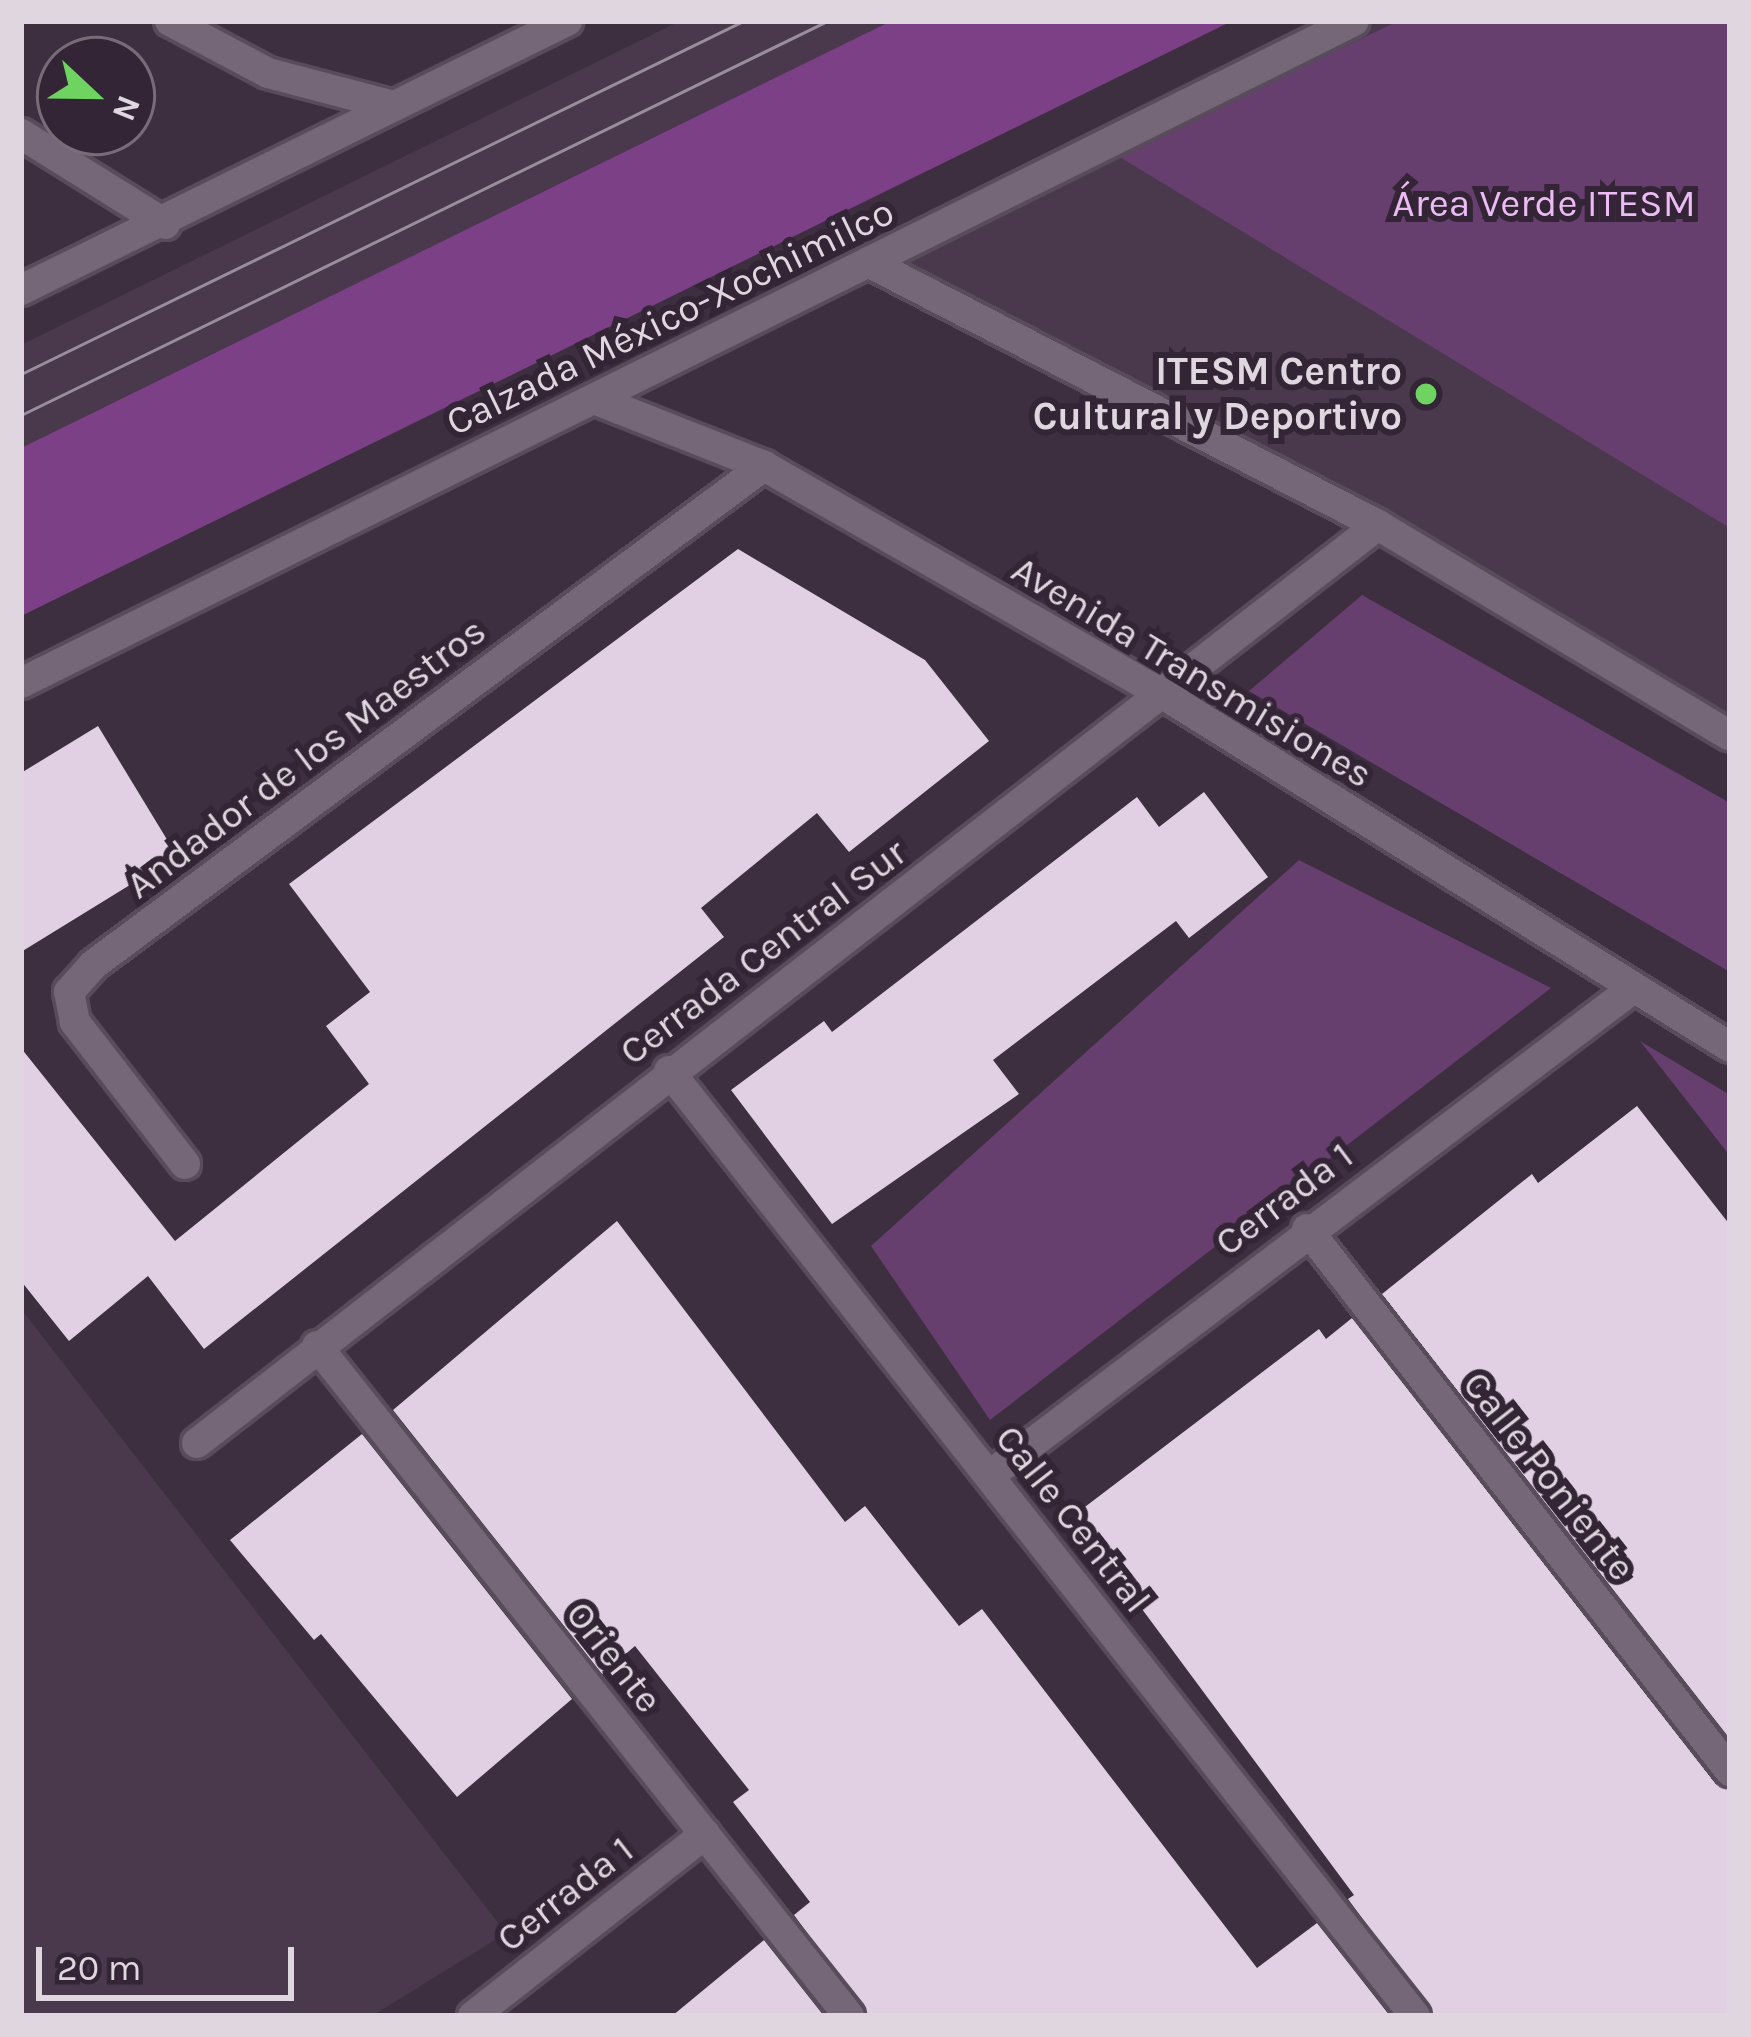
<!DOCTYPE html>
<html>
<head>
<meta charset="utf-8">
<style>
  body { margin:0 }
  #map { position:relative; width:1751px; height:2037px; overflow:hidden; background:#3d2f40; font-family:Karla,sans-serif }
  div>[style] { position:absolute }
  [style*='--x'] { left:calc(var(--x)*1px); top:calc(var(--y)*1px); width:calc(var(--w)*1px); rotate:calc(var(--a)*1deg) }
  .built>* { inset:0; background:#4a384d }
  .green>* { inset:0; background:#673f6f }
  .forest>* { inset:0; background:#7b4086 }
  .building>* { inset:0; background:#e1cfe4 }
  .roads { filter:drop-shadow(3px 0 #584c5a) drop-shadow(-3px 0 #584c5a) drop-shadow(0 3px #584c5a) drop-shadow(0 -3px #584c5a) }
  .minor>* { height:30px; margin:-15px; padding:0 15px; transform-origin:15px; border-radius:15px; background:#756678 }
  .tertiary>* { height:30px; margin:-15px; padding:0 15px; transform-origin:15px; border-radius:15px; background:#756678 }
  .secondary>* { height:30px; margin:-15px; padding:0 15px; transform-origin:15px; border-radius:15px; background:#756678 }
  .tram>* { height:3px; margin:-1.5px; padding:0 1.5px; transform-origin:1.5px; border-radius:1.5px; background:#998e9b }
  .dots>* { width:33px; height:33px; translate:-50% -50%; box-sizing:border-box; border:6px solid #332535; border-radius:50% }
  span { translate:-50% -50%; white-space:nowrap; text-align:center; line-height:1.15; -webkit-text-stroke:12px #332535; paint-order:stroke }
  .park-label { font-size:39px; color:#ebbbf4 }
  .street-label { font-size:39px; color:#dfd6e0 }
  .poi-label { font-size:39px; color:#dfd6e0; font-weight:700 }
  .right { translate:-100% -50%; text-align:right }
  .frame { position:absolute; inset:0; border:24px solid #dfd6e0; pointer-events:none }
  .north { position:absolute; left:36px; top:36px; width:120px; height:120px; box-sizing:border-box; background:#332535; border:3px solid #786c79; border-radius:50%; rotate:112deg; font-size:33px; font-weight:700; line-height:48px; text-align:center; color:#dfd6e0 }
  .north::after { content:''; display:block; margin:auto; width:42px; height:54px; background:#6ed360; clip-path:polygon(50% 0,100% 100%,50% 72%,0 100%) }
  .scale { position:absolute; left:36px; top:1947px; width:258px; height:54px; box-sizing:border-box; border:6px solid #dfd6e0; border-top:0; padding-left:15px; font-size:36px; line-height:42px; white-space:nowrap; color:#dfd6e0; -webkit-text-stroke:9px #332535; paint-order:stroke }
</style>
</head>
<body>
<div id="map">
  <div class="built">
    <i style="clip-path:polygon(680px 21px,891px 21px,21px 448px,21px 345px)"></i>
    <i style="clip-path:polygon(1354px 21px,1730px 21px,1730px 736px,1378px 525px,868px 262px)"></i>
    <i style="clip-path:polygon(21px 1309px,506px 1933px,372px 2016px,21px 2016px)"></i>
  </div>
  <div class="green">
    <i style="clip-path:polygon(1398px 21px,1730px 21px,1730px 528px,1118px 156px)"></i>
    <i style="clip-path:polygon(1362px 595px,1730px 803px,1730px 972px,1249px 691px)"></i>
    <i style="clip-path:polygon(1299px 860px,1551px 988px,990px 1420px,871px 1246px)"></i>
    <i style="clip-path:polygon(1640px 1041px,1730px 1095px,1730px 1156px)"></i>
  </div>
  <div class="forest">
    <i style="clip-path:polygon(891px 21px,1232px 21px,21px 616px,21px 448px)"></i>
  </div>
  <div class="building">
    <i style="clip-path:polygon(738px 549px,925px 660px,989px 741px,849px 852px,817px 813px,701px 908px,724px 937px,204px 1349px,148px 1276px,69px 1341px,21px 1281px,21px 1048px,175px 1241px,369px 1084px,326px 1026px,370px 992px,289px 884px)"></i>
    <i style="clip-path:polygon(98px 726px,177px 856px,21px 952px,21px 773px)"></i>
    <i style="clip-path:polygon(1204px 792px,1268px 877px,1189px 938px,1176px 921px,993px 1060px,1019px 1094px,832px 1224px,731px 1090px,824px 1021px,832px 1032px,1137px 797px,1159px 827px)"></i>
    <i style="clip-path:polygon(1637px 1106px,1730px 1225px,1730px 1739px,1382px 1294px,1532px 1174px,1538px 1183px)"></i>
    <i style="clip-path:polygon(617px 1221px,845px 1522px,865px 1506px,959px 1626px,982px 1609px,1257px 1968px,1317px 1923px,1390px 2016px,868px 2016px,794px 1915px,810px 1902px,733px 1802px,749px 1790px,635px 1646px,602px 1674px,393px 1410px)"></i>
    <i style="clip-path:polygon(1352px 1318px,1715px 1783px,1730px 1790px,1730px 2016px,1434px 2016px,1348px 1899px,1354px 1895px,1073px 1516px,1319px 1329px,1326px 1339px)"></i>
    <i style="clip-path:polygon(362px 1434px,572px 1699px,457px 1797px,321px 1634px,314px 1640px,230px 1540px)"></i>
    <i style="clip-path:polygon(764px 1940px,824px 2016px,672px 2016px)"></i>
  </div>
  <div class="roads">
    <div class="minor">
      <i style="--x:669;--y:1071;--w:1204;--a:51.71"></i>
      <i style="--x:185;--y:1164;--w:180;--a:-127.8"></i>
      <i style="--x:75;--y:1022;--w:31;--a:-101"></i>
      <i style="--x:69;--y:992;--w:36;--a:-48"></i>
      <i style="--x:93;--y:965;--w:836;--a:-36.64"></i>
      <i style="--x:1307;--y:1229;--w:688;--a:52.03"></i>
      <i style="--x:317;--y:1346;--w:856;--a:51.55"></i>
      <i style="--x:197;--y:1443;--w:1496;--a:-37.86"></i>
      <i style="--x:989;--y:1476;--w:805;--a:-37.13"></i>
      <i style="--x:473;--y:2016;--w:295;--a:-38.1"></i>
    </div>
    <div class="tertiary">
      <i style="--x:868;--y:262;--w:574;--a:27.28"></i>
      <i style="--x:1378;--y:525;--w:410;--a:30.9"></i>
      <i style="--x:594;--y:399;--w:183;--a:21.5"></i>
      <i style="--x:764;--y:466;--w:463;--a:29.8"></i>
      <i style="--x:1166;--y:696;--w:664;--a:31.9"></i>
    </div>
    <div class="secondary">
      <i style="--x:170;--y:21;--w:111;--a:28"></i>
      <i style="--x:268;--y:73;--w:130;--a:14.7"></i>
      <i style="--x:21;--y:134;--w:170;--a:32"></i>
      <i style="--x:21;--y:290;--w:609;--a:-26.23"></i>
      <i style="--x:21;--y:683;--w:1488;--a:-26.41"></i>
    </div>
  </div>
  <div class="tram">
    <i style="--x:21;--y:374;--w:804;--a:-26.05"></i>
    <i style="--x:21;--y:415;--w:897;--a:-26.05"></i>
  </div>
  <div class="dots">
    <i style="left:1426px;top:394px;background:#6ed360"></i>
  </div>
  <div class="park-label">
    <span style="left:1544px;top:203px">Área Verde ITESM</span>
  </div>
  <div class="street-label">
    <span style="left:670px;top:317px;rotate:-26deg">Calzada México-Xochimilco</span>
    <span style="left:1192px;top:672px;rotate:31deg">Avenida Transmisiones</span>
    <span style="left:306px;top:758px;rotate:-37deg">Andador de los Maestros</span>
    <span style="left:763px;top:952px;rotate:-37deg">Cerrada Central Sur</span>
    <span style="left:1284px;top:1199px;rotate:-37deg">Cerrada 1</span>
    <span style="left:1549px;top:1476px;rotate:52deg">Calle Poniente</span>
    <span style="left:1073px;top:1519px;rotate:52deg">Calle Central</span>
    <span style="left:614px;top:1657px;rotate:52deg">Oriente</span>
    <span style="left:565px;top:1894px;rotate:-38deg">Cerrada 1</span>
  </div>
  <div class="poi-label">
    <span class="right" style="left:1402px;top:394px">ITESM Centro<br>Cultural y Deportivo</span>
  </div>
  <div class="frame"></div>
  <div class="north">N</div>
  <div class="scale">20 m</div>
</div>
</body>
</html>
